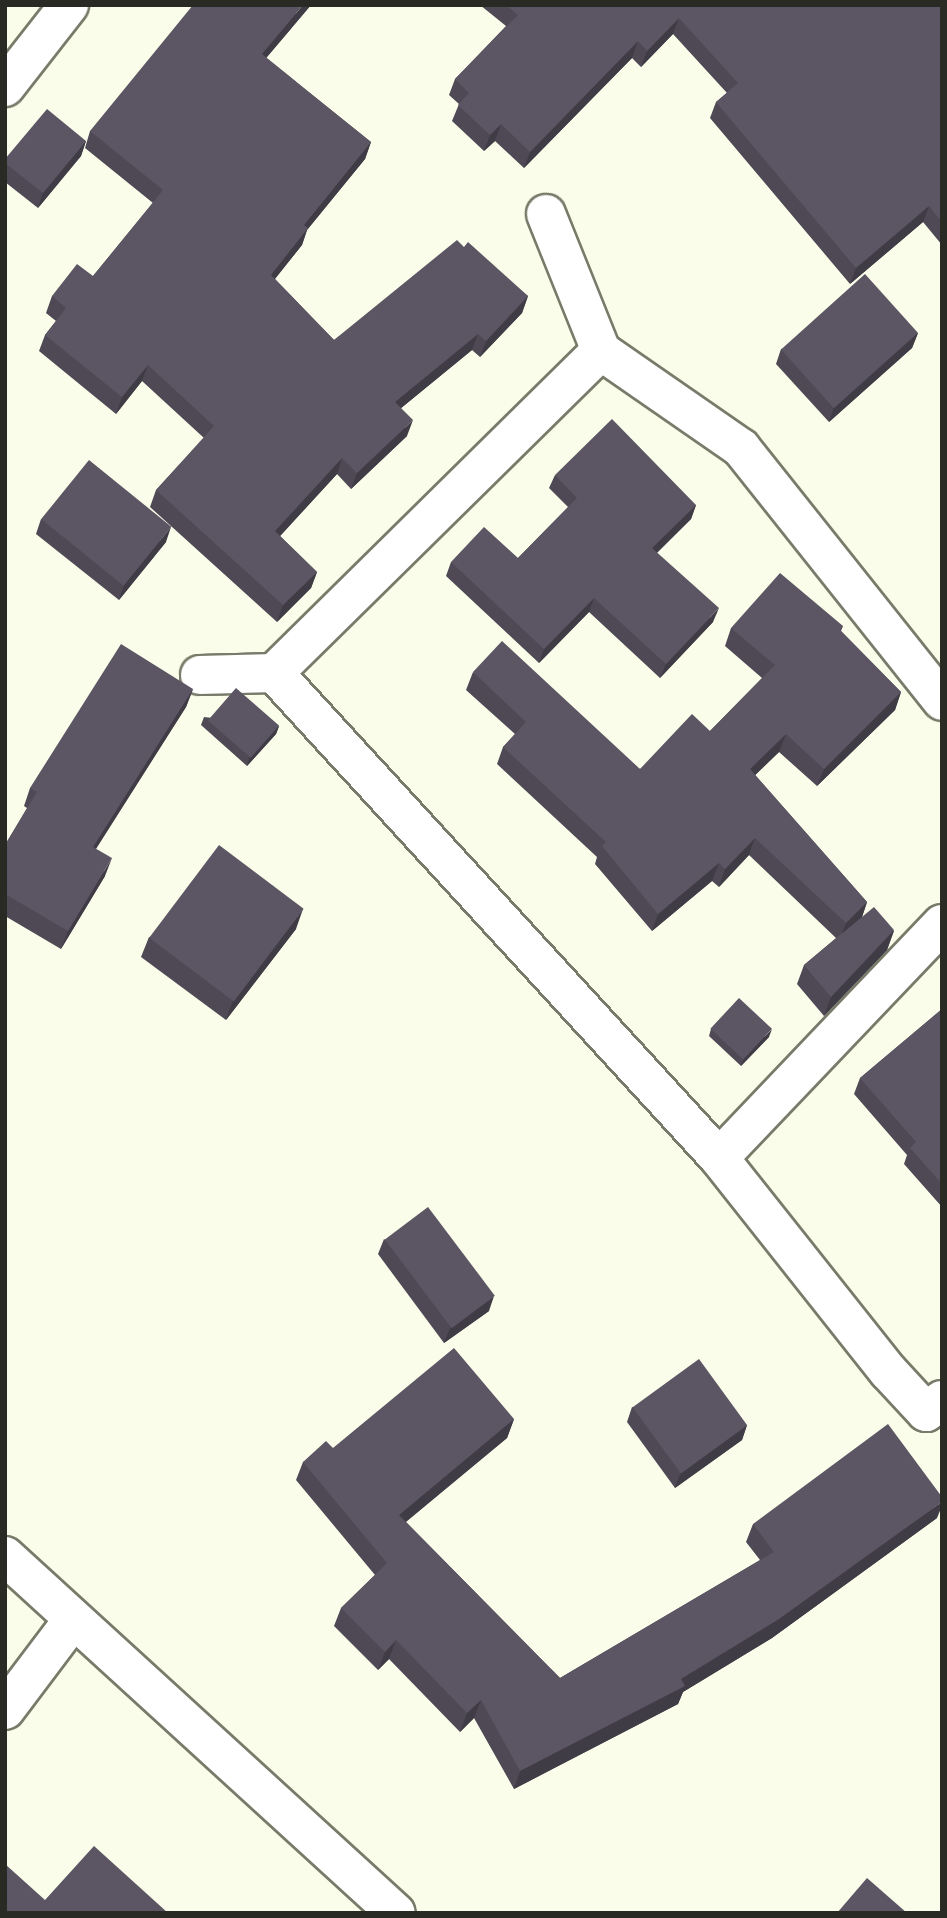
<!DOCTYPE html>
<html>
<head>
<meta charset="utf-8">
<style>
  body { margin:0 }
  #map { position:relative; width:947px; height:1918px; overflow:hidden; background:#fafdea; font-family:"Public Sans",sans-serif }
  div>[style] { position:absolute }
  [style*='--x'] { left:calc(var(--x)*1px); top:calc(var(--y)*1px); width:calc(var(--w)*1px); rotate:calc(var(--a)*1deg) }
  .roads { filter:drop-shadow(2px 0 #797b6a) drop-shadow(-2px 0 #797b6a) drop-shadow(0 2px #797b6a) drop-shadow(0 -2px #797b6a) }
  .minor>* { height:38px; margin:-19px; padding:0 19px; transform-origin:19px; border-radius:19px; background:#fff }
  .wall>* { inset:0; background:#4f4956 }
  .shaded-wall>* { inset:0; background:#403c46 }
  .building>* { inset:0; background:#5c5564; transform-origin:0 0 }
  span { translate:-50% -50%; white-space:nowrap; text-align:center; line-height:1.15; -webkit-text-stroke:7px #fff; paint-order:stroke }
  .frame { position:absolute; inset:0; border:7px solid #292a23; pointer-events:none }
</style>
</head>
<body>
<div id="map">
  <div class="roads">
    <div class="minor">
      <i style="--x:5;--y:87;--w:104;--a:-52"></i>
      <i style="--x:546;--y:214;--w:148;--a:68.1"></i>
      <i style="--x:601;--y:351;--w:170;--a:34.7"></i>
      <i style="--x:741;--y:448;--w:323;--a:51.5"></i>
      <i style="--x:274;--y:673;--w:459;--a:-44.6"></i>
      <i style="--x:200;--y:675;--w:74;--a:-1.5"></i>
      <i style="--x:274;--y:673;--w:658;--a:47.46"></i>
      <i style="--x:719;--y:1158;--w:272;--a:51.6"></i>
      <i style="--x:888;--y:1371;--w:56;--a:47.2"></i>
      <i style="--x:926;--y:1412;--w:20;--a:-37"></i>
      <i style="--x:719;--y:1158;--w:323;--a:-46.4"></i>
      <i style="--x:5;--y:1556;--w:529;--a:42.4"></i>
      <i style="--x:5;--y:1710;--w:111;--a:-53"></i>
    </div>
  </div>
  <div class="wall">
    <i style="clip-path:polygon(311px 5px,266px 58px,371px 142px,365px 159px,307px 230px,302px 245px,275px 279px,334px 340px,464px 247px,528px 296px,522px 313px,480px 357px,472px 350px,401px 408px,407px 436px,351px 489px,337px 474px,280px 536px,317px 572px,311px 588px,277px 622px,150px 507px,156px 490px,204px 438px,142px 381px,116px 414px,39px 351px,45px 335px,56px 321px,46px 313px,52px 296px,93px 276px,153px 203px,85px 148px,90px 131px)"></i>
    <i style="clip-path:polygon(480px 5px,942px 5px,942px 245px,923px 222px,850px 284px,710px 118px,716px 102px,727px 93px,673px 34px,641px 67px,632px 58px,524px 168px,495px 141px,484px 151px,452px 121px,459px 104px,449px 95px,455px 79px,506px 26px)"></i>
    <i style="clip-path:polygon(86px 141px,81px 156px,38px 208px,5px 182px,5px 159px)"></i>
    <i style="clip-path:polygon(918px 333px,912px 348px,829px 422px,776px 364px,781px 349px)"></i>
    <i style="clip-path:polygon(555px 475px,696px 505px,691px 519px,657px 553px,713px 622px,660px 678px,589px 612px,539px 663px,446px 576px,451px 562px,518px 558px,568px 507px,549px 488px)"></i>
    <i style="clip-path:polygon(41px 519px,166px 542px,119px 600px,36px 534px)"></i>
    <i style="clip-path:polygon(843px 626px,841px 631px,901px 692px,895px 710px,817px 786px,779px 752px,755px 775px,867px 902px,862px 917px,894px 931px,887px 950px,824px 1016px,797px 984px,804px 965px,836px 938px,749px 855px,719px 887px,712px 881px,652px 931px,595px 864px,597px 857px,497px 764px,503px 747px,515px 734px,466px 690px,473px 672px,640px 769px,710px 731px,762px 678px,725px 646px,731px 628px)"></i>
    <i style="clip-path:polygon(193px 689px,186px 707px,96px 849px,105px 876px,61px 949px,5px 916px,5px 845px,27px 808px,24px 806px,30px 788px)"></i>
    <i style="clip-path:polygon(204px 717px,279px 726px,276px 734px,247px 766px,201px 725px)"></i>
    <i style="clip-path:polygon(296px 929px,226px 1020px,141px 957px,149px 937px)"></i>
    <i style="clip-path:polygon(942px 1009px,942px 1207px,904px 1164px,907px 1155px,854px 1094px,860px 1078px)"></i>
    <i style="clip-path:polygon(711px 1029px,769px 1037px,741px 1066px,709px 1036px)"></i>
    <i style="clip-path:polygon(384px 1239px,489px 1311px,444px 1343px,378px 1254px)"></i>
    <i style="clip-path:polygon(632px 1407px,747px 1425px,742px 1440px,675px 1488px,627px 1422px)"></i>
    <i style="clip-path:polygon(514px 1419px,507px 1438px,406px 1522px,560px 1678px,760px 1560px,746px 1542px,753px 1524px,937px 1518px,772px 1638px,683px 1692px,678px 1704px,514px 1789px,474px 1718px,460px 1732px,389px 1659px,378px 1670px,334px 1626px,341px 1608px,375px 1575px,296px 1480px,303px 1462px,333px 1448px)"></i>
  </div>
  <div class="shaded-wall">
    <i style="clip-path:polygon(303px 5px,311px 5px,256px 70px,262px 54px)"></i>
    <i style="clip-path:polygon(679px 18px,673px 34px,641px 67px,647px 51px)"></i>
    <i style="clip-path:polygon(638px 41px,632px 58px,524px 168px,530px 152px)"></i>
    <i style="clip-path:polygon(501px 124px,495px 141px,484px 151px,490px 135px)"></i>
    <i style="clip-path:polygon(86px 141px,81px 156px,38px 208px,43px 193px)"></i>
    <i style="clip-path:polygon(371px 142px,365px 159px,307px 230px,302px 245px,265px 291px,271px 275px,304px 225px)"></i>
    <i style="clip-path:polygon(929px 206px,923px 222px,850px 284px,856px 268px)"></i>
    <i style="clip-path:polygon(528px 296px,522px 313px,480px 357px,486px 341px)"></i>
    <i style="clip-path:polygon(918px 333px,912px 348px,829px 422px,834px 407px)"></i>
    <i style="clip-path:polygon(478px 334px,472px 350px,389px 418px,395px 402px)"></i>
    <i style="clip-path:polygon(148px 365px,142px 381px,116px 414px,122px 397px)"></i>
    <i style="clip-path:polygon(413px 420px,407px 436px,351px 489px,357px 473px)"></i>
    <i style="clip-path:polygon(342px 458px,337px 474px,270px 547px,275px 531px)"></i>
    <i style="clip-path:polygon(696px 505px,691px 519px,647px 562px,652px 548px)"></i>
    <i style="clip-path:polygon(171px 527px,166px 542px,119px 600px,124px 585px)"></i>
    <i style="clip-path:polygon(317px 572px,311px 588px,277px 622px,283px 605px)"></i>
    <i style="clip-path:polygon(594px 598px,589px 612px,539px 663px,544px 649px)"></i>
    <i style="clip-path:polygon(719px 608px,713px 622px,660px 678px,666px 664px)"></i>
    <i style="clip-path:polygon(193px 689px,186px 707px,86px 864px,93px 847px)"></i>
    <i style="clip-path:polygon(901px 692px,895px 710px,817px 786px,824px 769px)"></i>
    <i style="clip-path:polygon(279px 726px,276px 734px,247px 766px,249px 758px)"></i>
    <i style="clip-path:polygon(786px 734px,779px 752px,743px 787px,750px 769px)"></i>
    <i style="clip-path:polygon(755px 838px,749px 855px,719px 887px,725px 869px)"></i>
    <i style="clip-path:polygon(112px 858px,105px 876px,61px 949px,68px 931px)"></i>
    <i style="clip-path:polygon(719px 863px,712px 881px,652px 931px,658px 914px)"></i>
    <i style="clip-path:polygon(867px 902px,861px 920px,839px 941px,846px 923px)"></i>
    <i style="clip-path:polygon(303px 909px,296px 929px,226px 1020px,233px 1000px)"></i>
    <i style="clip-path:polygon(894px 930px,887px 950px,824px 1016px,831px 997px)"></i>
    <i style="clip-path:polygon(772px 1029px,769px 1037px,741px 1066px,744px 1058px)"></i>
    <i style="clip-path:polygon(494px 1296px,489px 1311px,444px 1343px,450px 1328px)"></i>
    <i style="clip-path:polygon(514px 1419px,507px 1438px,392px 1533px,399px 1515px)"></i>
    <i style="clip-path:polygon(747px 1425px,742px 1440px,675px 1488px,680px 1474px)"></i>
    <i style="clip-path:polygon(942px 1502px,942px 1506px,937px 1518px,772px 1638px,683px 1692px,678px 1704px,514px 1789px,520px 1771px,681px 1679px)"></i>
    <i style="clip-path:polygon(396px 1640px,389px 1659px,378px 1670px,385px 1652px)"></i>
    <i style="clip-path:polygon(481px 1700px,474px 1718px,460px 1732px,467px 1713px)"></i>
  </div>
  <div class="building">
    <i style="clip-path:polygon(193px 5px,303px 5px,262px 54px,371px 142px,304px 225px,308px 228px,271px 275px,334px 340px,457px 240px,464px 247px,468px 242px,528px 296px,486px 341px,478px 334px,395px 402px,413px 420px,357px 473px,342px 458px,275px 531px,317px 572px,283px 605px,156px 490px,214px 426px,148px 365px,122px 397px,45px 335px,66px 308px,52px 296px,77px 264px,93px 276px,163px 190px,90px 131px)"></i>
    <i style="clip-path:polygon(506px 5px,942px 5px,942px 222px,929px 206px,856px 268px,716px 102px,738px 83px,679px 18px,647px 51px,638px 41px,530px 152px,501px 124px,490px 135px,458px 105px,469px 93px,455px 79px,518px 15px)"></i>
    <i style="clip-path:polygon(47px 109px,86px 141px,43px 193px,5px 163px,5px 159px)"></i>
    <i style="left:865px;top:274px;width:79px;height:113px;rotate:48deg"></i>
    <i style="clip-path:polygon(612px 419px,696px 505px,652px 548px,719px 608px,666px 664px,594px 598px,544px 649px,451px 562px,484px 527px,518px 558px,577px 498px,555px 475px)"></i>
    <i style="left:89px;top:460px;width:106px;height:76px;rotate:39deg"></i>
    <i style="clip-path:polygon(780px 573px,843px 626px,840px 630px,901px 692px,824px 769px,786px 734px,750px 769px,867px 902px,846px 923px,755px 838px,725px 869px,719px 863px,658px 914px,602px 846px,606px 842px,503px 747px,526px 722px,473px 672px,502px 641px,640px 769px,692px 714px,710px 731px,775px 665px,731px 628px)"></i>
    <i style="clip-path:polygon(121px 644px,193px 689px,93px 847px,112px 858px,68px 931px,5px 894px,5px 845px,37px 792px,30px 788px)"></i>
    <i style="left:236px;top:688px;width:57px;height:43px;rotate:41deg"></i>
    <i style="left:219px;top:845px;width:106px;height:116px;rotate:37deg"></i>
    <i style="clip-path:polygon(874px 907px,894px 930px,831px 997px,804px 965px)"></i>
    <i style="left:739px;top:998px;width:45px;height:42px;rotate:43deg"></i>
    <i style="clip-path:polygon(942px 1009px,942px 1184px,910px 1148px,916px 1142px,860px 1078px)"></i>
    <i style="left:428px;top:1207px;width:111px;height:54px;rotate:53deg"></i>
    <i style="clip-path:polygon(454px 1348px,514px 1419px,399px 1515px,560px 1678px,774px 1552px,753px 1524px,888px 1424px,942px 1497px,942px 1502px,779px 1619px,681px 1679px,685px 1686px,520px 1771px,481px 1700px,467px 1713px,396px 1640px,385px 1652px,341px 1608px,387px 1563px,303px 1462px,326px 1441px,333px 1448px)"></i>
    <i style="left:699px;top:1359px;width:82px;height:82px;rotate:54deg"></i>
    <i style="clip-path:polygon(94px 1846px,168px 1913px,5px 1913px,5px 1864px,45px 1900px)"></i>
    <i style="clip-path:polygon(867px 1878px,907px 1913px,837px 1913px)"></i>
  </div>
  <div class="frame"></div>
</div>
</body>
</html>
